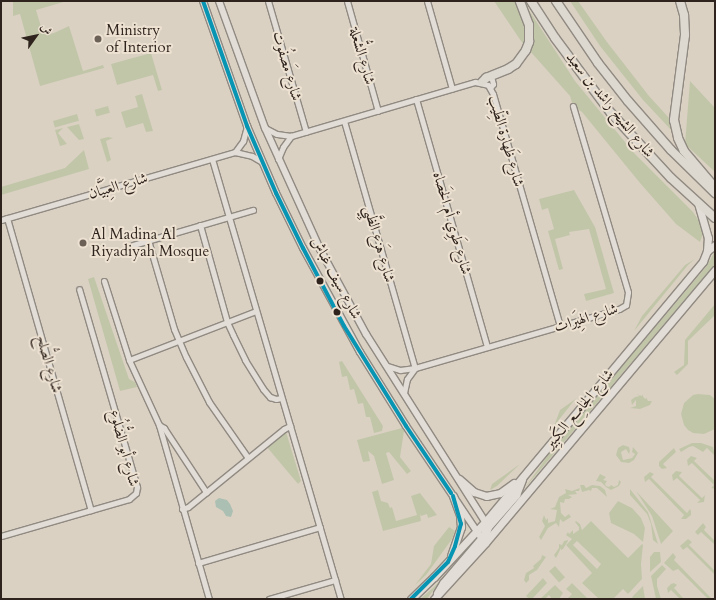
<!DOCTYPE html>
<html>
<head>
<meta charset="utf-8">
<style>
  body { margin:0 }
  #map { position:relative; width:716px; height:600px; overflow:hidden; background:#dad1c3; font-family:Cardo,Amiri,serif }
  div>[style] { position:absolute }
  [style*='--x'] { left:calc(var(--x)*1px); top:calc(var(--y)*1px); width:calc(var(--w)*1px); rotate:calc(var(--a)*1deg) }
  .green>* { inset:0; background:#c2c6a9; transform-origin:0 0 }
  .water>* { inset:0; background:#abc0b2 }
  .roads { filter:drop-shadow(1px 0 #908a82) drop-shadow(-1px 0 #908a82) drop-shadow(0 1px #908a82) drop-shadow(0 -1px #908a82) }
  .minor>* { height:5px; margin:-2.5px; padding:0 2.5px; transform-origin:2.5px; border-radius:2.5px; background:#e2ded7 }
  .tertiary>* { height:6px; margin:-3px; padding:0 3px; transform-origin:3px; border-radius:3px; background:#e2ded7 }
  .secondary>* { height:7px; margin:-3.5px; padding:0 3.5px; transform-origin:3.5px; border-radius:3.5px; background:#e2ded7 }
  .primary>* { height:8px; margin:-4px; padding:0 4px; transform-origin:4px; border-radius:4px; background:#ddd9d1 }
  .bus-1>* { height:4px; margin:-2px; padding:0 2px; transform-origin:2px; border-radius:2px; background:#0795b3 }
  .dots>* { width:11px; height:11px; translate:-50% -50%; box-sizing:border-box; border:2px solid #ede2d2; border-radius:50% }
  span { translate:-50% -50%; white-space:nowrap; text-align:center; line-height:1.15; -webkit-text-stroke:4px #ede2d2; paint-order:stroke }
  .poi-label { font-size:15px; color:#2f241d }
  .left { translate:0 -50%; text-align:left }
  .street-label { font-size:15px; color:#2f241d }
  .frame { position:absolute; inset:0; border:2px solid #2f241d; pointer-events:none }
  .north { position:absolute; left:16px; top:16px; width:40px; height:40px; -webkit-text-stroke:3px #ede2d2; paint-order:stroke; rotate:57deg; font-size:11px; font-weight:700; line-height:16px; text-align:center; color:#2f241d }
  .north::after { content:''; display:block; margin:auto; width:14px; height:18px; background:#2f241d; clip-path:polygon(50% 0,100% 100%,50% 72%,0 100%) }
</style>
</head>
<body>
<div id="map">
  <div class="green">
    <i style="clip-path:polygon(13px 1px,67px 1px,36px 10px,42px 30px,45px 29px,47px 34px,54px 33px,69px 26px,83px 71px,103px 65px,104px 68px,40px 86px,20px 14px,13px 16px)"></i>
    <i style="clip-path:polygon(494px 1px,523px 1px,575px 81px,634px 153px,693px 212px,701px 224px,703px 234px,700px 242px,676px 224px,640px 183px,582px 112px,573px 106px,570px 96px,521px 41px)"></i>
    <i style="clip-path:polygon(570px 1px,578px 1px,607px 42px,649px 96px,670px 119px,673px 132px,643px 100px,600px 46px)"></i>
    <i style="clip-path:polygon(151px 53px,162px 90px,158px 91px,153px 75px,117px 85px,111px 64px)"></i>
    <i style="clip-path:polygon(690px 81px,715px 108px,715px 172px,685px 144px)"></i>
    <i style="clip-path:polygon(142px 94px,153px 131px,146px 132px,143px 123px,126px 128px,121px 112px,138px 107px,135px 96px)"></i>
    <i style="left:108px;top:106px;width:7px;height:14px;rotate:74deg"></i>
    <i style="left:77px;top:114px;width:7px;height:25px;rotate:74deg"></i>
    <i style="clip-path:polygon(79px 124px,84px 139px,79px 140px,67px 127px)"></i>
    <i style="clip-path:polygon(63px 128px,58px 133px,67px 144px,60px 146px,55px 130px)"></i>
    <i style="clip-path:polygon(108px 137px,113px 138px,106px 141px,111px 160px,107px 162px,100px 139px)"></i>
    <i style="clip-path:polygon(84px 150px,89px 169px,1px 195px,1px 187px,65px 168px)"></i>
    <i style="clip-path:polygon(574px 190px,595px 227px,614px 293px,586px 301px,584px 294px,606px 289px,589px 229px,569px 232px,570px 235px,555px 239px,563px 269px,559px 270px,548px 231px,554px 229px,548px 208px,542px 210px,539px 199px)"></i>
    <i style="clip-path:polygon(715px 251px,715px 264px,524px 489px,551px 451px,706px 267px)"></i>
    <i style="clip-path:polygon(695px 259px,688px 265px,634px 331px,642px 316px,685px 265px)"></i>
    <i style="clip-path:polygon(94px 277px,129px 379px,135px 382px,137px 387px,120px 391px,88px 279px)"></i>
    <i style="clip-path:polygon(715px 304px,715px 315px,688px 341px,688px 364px,677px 375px,674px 372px,684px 365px,685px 340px)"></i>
    <i style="clip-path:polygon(342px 361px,383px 426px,382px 431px,374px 433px,370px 417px,366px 417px,363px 403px,358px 404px,354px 389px,350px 390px,347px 376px,342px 377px,339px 362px)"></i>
    <i style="clip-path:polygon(636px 394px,642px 396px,642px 394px,644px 398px,646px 399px,646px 397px,648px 401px,652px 401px,650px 405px,640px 409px,630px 408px,636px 406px,636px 400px,632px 405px,631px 400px,635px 397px,640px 396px)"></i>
    <i style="clip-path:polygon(698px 394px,710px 395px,715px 399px,715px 429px,704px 434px,693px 433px,688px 430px,684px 425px,681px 414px,684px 403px,693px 395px)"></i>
    <i style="clip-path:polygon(577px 398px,573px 402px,554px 426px,560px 410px)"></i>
    <i style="clip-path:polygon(402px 428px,404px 431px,400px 457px,411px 471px,407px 474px,389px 452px,386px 453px,394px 480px,382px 484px,374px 456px,368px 451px,370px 461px,363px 462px,357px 440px)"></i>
    <i style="clip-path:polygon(283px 432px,286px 432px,301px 481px,298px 484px,266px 446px)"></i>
    <i style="clip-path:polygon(692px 443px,701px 443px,713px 447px,715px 456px,707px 448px,703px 452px,693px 446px,689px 447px,681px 452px,679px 449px)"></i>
    <i style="clip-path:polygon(623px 445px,629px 447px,630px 451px,629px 454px,626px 449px,621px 452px,623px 460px,632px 458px,635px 454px,632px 452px,633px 447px,638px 453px,634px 460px,629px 463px,621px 462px,616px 455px,618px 448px)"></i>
    <i style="clip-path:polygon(674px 448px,676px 452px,663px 464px,667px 468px,662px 469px,659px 466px,659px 462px)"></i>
    <i style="clip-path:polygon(691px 456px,697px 458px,694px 461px,715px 481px,715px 489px,711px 488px,714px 485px,692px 463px,688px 466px,687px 460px)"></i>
    <i style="clip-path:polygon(520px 464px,497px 486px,490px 490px,492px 484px)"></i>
    <i style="clip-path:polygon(676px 471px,682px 472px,679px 476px,702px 498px,705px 495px,704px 502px,697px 503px,700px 500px,677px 478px,673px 481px,672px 475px)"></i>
    <i style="clip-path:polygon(650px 472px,654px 474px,651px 477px,687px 513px,690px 509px,691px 511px,691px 515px,686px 519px,681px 519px,684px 515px,649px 479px,645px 482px,644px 477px)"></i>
    <i style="clip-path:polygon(600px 474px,606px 477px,603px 480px,607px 481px,605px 484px,606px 486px,609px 487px,611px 485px,614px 487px,618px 485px,619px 480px,621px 482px,619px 486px,611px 490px,606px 487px,601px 482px,596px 481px)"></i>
    <i style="clip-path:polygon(580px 485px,584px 485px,586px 488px,592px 485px,600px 486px,605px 490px,607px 497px,597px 488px,592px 488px,591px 491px,589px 490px,582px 492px)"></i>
    <i style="clip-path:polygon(580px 488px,579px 491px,575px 491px,577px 494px,568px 495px,572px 497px,569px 499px,565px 499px,564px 503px,560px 502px,561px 513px,565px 517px,569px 514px,571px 517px,563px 522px,560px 519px,559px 527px,556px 523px,548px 528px,541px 540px,539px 537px,545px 526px,542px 521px,544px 515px,546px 520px,548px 518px,548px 523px,555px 521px,557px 510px,550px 509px,555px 507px,559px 497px,566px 493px,565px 489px,572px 491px)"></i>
    <i style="clip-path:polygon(630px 489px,648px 512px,658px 544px,653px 540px,651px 524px,647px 514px,630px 495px)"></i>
    <i style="clip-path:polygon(378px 490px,381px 501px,388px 503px,390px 508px,392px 507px,396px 521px,417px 515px,411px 496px,420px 493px,437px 515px,428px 518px,427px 514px,421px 516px,420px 514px,421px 521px,383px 531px,372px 492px)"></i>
    <i style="clip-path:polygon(636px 491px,673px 531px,661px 544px,652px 516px)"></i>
    <i style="clip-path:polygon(618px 501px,632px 508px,641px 518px,645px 528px,643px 542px,634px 534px,611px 523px,609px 513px)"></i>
    <i style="clip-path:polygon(evenodd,576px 521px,580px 524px,582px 530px,591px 521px,628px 558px,642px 544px,643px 545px,641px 564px,642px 579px,628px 594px,623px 589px,613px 599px,599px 599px,582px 583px,592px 573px,566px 545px,572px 539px,566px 535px,568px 532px,569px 534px,573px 530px,573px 534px,579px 530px,579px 527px,575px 522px,576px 521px,577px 541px,601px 564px,597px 569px,573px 545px,577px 541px)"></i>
    <i style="clip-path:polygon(703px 523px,706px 527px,704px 530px,715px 541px,715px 545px,701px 532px,698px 535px,695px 532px)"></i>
    <i style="clip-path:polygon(449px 527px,455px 531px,452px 539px,426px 575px,415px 585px,431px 564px,434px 546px)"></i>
    <i style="clip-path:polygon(688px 539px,692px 542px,689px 545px,715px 571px,715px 575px,687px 547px,683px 550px,680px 546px)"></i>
    <i style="clip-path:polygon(568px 540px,568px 541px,563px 549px,561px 550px,561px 548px,556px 558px,554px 555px,559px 548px,559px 544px,562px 545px,564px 541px)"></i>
    <i style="clip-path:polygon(654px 552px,660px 552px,661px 562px,650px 572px,650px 557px)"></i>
    <i style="clip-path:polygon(673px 553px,676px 557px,674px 560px,712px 599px,708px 599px,678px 569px,673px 571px,664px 563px)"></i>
    <i style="clip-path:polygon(542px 555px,546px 557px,537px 570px,529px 575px,529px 580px,526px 583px,524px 580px,526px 573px,534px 568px,533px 566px,541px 559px)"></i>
    <i style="clip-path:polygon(662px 565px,666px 569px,657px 579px,657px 586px,661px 599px,656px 599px,651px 576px)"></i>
    <i style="left:555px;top:566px;width:15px;height:8px;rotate:48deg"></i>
    <i style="clip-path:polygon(445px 575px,427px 599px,420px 599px,434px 587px)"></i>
    <i style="clip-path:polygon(543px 578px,547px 583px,532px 599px,529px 599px,526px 596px)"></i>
    <i style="clip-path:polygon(572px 583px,588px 599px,567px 599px,572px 594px,566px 589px)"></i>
    <i style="clip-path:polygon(674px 583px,677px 585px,674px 588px,684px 599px,680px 599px,671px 590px,668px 593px,667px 588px,671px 584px)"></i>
    <i style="clip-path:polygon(555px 585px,563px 593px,559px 599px,552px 599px,549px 595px,545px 599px,540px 599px)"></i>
    <i style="clip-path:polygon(643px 586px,645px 599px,634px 599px,632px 597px)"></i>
  </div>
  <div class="water">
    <i style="clip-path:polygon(219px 498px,227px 500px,230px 504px,233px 511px,231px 517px,226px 516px,223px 511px,216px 507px,215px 501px)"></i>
  </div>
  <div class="roads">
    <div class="minor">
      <i style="--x:268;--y:1;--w:136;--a:73.8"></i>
      <i style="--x:347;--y:1;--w:114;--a:74.3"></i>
      <i style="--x:427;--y:1;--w:91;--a:74.1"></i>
      <i style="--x:490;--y:88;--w:5;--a:-53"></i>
      <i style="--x:493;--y:84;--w:8;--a:-104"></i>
      <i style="--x:416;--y:99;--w:258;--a:74"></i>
      <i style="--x:344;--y:121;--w:257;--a:74"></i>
      <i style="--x:265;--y:128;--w:13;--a:27"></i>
      <i style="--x:277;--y:134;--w:14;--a:8"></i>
      <i style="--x:291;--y:136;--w:192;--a:-16.4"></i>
      <i style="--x:475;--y:82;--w:13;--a:13"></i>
      <i style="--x:488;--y:85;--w:10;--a:61"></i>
      <i style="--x:493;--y:94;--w:241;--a:73.9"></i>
      <i style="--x:235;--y:152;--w:14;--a:-54"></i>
      <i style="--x:243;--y:141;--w:16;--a:-75"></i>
      <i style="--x:212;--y:159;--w:459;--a:73.7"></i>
      <i style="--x:278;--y:159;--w:13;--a:-67"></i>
      <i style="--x:283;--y:147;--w:14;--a:-54"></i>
      <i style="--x:7;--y:218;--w:304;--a:74"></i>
      <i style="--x:1;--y:220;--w:244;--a:-16.2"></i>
      <i style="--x:235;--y:152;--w:17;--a:13"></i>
      <i style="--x:252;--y:156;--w:12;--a:31"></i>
      <i style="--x:200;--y:225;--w:101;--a:74.4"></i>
      <i style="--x:227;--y:322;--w:14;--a:65"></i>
      <i style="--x:233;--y:335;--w:28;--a:64"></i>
      <i style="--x:245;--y:360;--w:34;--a:58"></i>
      <i style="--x:263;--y:389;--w:11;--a:49"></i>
      <i style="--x:270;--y:397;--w:6;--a:18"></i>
      <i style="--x:276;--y:399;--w:5;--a:-11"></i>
      <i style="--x:148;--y:240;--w:93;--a:73.7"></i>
      <i style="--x:174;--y:329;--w:30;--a:67"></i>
      <i style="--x:186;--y:357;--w:51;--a:62.9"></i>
      <i style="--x:209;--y:402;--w:68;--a:55.1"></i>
      <i style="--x:133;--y:245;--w:125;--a:-16.3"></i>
      <i style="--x:104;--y:281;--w:83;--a:72.4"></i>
      <i style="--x:129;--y:360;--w:72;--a:65.2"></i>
      <i style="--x:159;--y:425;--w:181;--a:74"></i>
      <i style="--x:129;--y:360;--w:136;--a:-21.1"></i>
      <i style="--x:387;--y:366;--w:14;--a:17"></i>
      <i style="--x:400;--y:370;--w:15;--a:-8"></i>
      <i style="--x:415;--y:368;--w:212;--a:-16.1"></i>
      <i style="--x:619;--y:309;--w:8;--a:-30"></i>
      <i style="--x:626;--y:305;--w:13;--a:-81"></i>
      <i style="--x:628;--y:292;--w:194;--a:-106.5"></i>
      <i style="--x:404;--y:393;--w:14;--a:-78"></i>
      <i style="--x:407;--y:379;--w:14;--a:-54"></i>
      <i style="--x:159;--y:425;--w:6;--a:31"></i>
      <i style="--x:164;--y:428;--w:77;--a:56.7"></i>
      <i style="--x:182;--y:509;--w:6;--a:-18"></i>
      <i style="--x:188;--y:507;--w:124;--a:-39.1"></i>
      <i style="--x:284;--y:429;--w:7;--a:-27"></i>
      <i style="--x:1;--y:536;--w:133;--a:-16.1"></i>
      <i style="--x:129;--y:499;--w:9;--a:-41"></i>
      <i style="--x:136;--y:493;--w:6;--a:-81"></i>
      <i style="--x:137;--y:487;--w:206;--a:-106.3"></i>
      <i style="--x:198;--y:563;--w:127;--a:-16.4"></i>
      <i style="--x:269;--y:599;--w:69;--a:-16.1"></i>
    </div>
    <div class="tertiary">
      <i style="--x:203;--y:1;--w:133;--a:70.6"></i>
      <i style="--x:247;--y:126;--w:73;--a:66.6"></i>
      <i style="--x:276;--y:193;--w:61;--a:63.9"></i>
      <i style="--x:303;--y:248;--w:119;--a:61.3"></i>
      <i style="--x:360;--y:352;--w:87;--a:58.1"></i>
      <i style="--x:406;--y:426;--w:140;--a:56.1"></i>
      <i style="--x:219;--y:1;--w:135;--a:70.1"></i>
      <i style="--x:265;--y:128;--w:133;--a:65.6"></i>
      <i style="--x:320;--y:249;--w:97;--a:61.6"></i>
      <i style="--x:366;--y:334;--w:227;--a:57.6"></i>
    </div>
    <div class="secondary">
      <i style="--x:707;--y:251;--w:10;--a:-37"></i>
      <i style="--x:459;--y:479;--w:20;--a:41"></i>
      <i style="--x:474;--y:492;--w:13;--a:18"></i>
      <i style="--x:486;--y:496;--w:14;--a:-12"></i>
      <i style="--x:500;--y:493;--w:17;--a:-36"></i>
      <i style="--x:486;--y:533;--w:6;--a:-72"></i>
      <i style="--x:488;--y:527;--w:43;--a:-48.8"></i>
      <i style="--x:516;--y:495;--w:17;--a:-69"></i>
      <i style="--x:451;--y:556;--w:31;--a:-71"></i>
      <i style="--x:461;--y:527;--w:12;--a:-95"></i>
      <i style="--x:460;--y:515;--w:20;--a:-110"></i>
      <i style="--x:437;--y:593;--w:12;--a:-59"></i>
      <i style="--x:443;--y:583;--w:63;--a:-49.5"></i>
      <i style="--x:484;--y:535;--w:13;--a:-86"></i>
      <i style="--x:411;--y:599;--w:32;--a:-44"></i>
      <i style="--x:434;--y:577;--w:75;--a:-47.2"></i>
      <i style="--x:485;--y:522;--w:340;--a:-50.1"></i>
      <i style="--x:703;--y:261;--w:11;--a:-68"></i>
      <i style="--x:707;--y:251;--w:13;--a:-86"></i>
      <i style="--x:708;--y:238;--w:36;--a:-106"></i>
      <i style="--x:434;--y:599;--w:76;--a:-47.7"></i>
      <i style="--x:485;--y:543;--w:357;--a:-49.9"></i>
    </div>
    <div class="primary">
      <i style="--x:531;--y:1;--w:44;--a:57"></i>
      <i style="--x:555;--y:38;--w:94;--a:53.3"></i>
      <i style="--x:611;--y:113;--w:88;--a:47.3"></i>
      <i style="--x:671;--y:178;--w:59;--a:42.3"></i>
      <i style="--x:556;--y:1;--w:75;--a:55.9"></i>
      <i style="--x:598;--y:63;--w:48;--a:51.7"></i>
      <i style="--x:628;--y:101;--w:65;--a:48.7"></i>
      <i style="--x:671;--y:150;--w:62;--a:44.3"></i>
      <i style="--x:680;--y:1;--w:15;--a:74"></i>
      <i style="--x:684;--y:15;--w:20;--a:87"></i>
      <i style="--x:685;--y:35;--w:86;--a:97.4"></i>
      <i style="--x:674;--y:120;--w:18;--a:77"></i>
      <i style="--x:678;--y:138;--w:14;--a:65"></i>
      <i style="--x:684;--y:151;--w:42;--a:49.8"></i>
      <i style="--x:482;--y:82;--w:6;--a:-45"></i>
      <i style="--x:486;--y:78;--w:24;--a:-22"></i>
      <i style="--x:508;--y:69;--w:9;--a:-32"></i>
      <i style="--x:516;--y:64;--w:17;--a:-54"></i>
      <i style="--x:526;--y:50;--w:9;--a:-69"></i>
      <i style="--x:529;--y:42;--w:17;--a:-90"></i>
      <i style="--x:529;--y:25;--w:26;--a:-111"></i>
    </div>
  </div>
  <div class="bus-1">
    <i style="--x:203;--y:1;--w:133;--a:70.6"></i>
    <i style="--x:247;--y:126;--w:73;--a:66.6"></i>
    <i style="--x:276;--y:193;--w:61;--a:63.9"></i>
    <i style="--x:303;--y:248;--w:88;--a:62.3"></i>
    <i style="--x:344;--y:326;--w:118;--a:58.2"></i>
    <i style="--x:406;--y:426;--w:81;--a:56.1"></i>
    <i style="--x:411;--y:599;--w:52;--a:-45"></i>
    <i style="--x:448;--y:562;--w:17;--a:-66"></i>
    <i style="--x:455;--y:546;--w:23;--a:-75"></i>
    <i style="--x:461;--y:524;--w:29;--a:-106"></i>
  </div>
  <div class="dots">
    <i style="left:98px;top:39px;background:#6b6157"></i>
    <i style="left:83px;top:243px;background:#6b6157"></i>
    <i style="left:320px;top:281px;background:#2f241d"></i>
    <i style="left:337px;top:312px;background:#2f241d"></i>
  </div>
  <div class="poi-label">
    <span class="left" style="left:106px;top:39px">Ministry<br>of Interior</span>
    <span class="left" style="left:91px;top:243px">Al Madina Al<br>Riyadiyah Mosque</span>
  </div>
  <div class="street-label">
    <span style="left:362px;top:56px;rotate:74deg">شارع الشُّعلة</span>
    <span style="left:287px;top:66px;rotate:74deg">شارع مَصفُوت</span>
    <span style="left:610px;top:105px;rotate:51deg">شارع الشيخ راشد بن سعيد</span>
    <span style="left:506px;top:141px;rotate:74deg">شارع ظَهارة الطِّيب</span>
    <span style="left:118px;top:186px;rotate:-16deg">شارع العِبَيَّان</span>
    <span style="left:452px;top:223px;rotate:74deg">شارع طَوِي أم الحَصاه</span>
    <span style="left:379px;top:244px;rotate:74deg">شارع هَزع الظَّبِي</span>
    <span style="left:336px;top:278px;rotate:62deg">شارع سيف غباش</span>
    <span style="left:586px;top:318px;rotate:-17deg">شارع الهِيَرات</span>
    <span style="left:49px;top:364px;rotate:74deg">شارع الصُّلح</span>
    <span style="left:579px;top:409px;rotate:-50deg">شارع الجامِع الكَبِير</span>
    <span style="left:124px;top:448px;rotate:75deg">شارع أبو الضُّلُوع</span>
  </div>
  <div class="frame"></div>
  <div class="north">ش</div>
</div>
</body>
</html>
